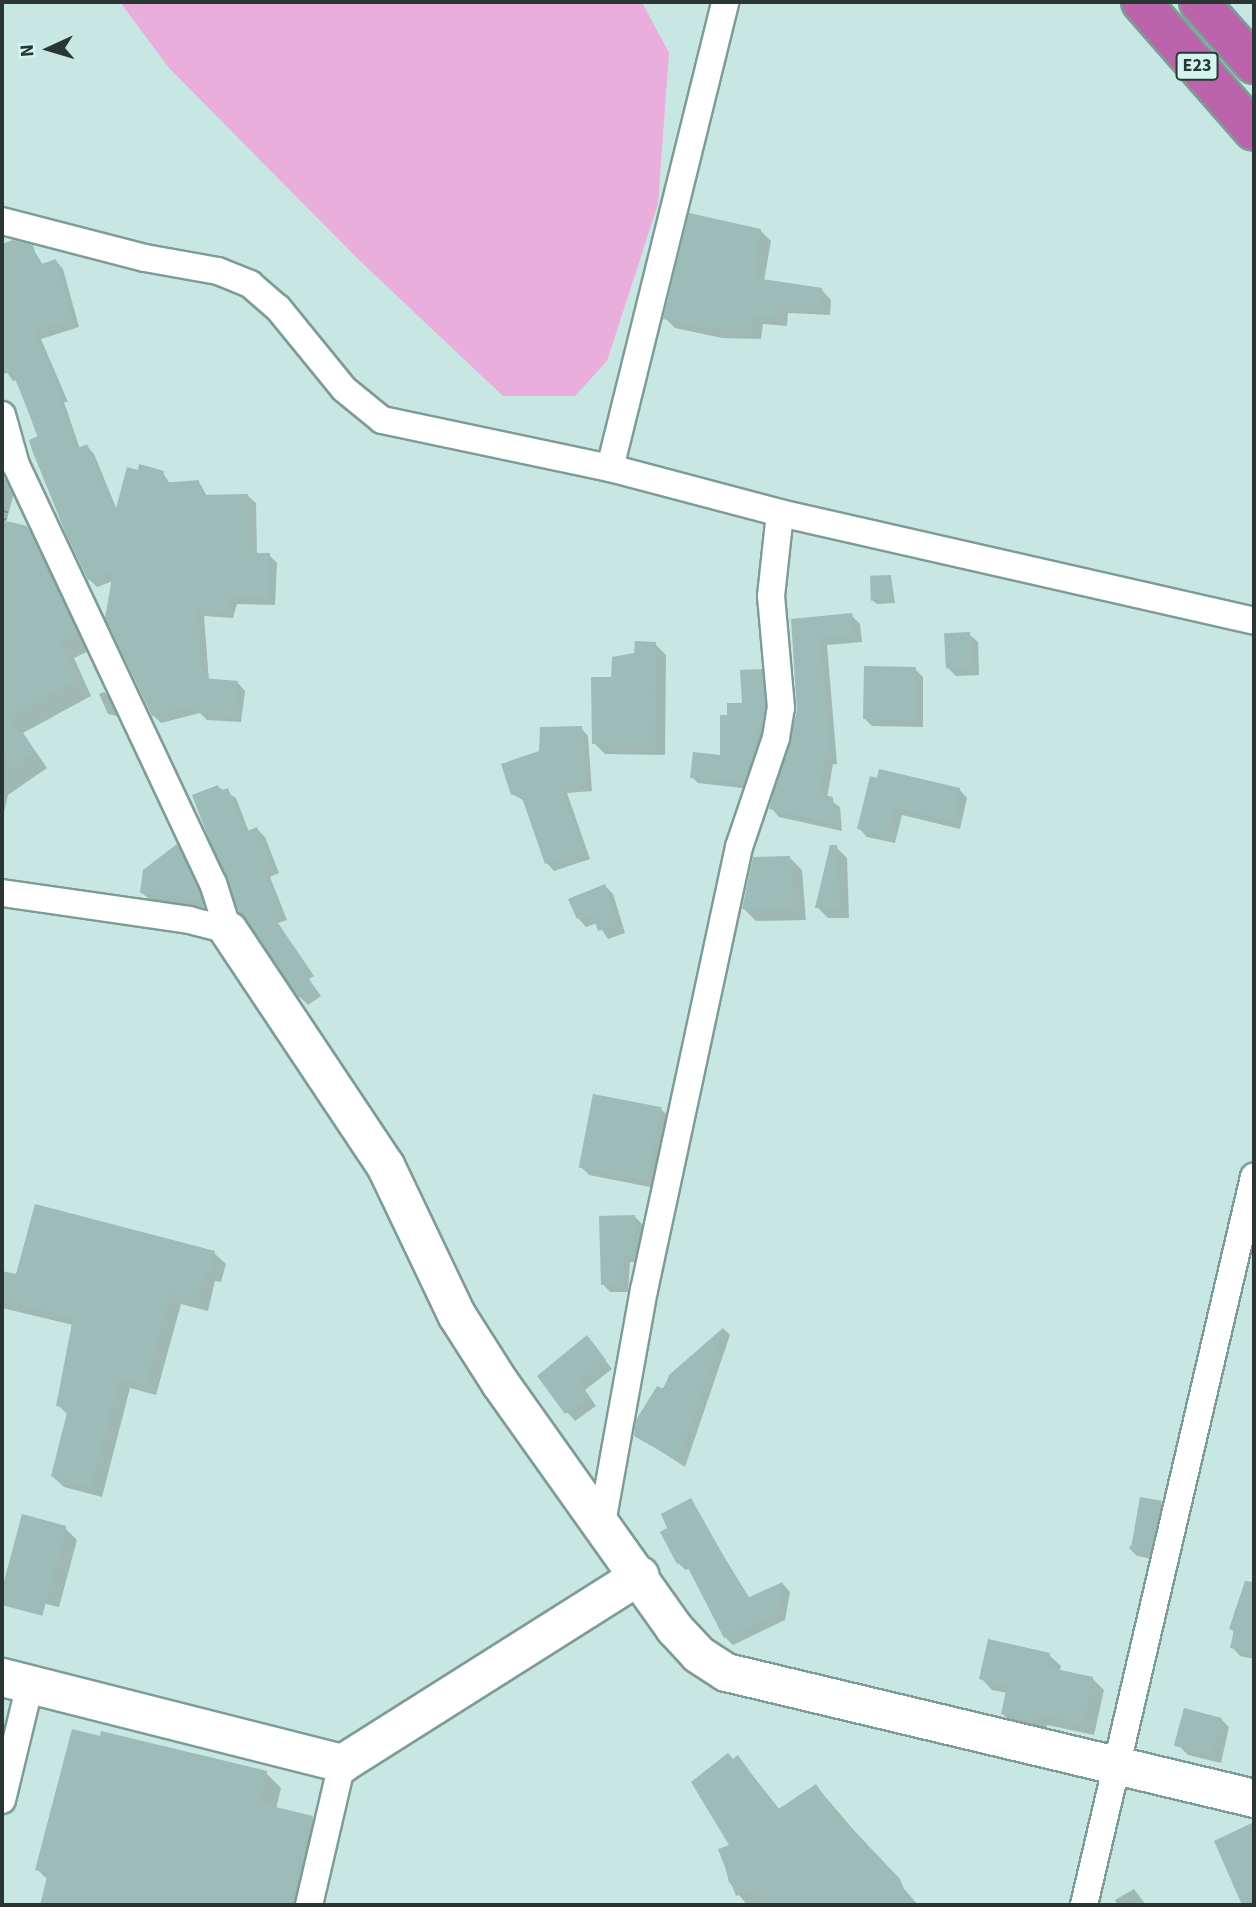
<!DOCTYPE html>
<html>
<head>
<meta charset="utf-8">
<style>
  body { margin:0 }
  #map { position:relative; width:1256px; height:1907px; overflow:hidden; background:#c8e7e2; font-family:"Source Sans 3",sans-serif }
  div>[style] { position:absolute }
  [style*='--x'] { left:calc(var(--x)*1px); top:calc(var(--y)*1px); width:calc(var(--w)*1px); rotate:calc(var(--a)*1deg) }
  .green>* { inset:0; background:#e9aedc }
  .shadow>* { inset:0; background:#0003 }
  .building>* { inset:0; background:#9dbbb7; transform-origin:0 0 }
  .path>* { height:4.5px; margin-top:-2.25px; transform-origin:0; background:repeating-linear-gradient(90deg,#7f9592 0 2px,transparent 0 7px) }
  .roads { filter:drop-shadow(2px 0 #7e9c97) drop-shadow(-2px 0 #7e9c97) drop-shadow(0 2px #7e9c97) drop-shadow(0 -2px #7e9c97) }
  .street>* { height:26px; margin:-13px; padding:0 13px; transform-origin:13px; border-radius:13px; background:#fff }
  .secondary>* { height:37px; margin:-18.5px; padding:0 18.5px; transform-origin:18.5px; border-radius:18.5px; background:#fff }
  .highway>* { height:38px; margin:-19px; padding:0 19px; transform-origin:19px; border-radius:19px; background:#bb64ab }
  span { translate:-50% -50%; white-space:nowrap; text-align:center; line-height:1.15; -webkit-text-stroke:7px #d4f4ef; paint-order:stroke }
  .shield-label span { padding:2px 5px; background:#d4f4ef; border:2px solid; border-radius:5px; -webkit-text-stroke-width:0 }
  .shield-label { font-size:18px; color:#2a3634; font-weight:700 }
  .frame { position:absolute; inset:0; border:4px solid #2a3634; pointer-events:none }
  .north { position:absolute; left:14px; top:14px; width:70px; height:70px; -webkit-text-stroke:5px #d4f4ef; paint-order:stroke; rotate:266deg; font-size:19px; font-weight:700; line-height:28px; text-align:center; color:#2a3634 }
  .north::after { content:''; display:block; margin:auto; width:24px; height:32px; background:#2a3634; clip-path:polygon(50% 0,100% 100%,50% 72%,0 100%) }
</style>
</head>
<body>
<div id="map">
  <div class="green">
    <i style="clip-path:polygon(120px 2px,642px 2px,669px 53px,658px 204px,607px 361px,575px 396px,503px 396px,360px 261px,169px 68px)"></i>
  </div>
  <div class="shadow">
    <i style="clip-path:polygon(760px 230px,771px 241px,764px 281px,821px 289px,831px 300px,830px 315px,788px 313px,787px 326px,763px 324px,761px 339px,722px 338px,675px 328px,665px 318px)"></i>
    <i style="clip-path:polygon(32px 247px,43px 265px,56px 261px,63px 269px,79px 327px,41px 339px,68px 402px,64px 402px,80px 449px,87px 446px,94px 454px,117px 510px,163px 473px,170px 484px,199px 482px,207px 496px,248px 496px,256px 503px,257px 555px,269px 555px,277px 563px,275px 605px,237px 604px,233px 618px,204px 616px,209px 681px,238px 683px,245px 691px,241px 722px,207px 720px,200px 713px,161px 723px,153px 715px,113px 581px,97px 587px,89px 579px,17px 380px,13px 381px,2px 365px,2px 288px,16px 284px)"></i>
    <i style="clip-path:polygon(2px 476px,15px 489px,6px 523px,26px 527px,42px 543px,91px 650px,74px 658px,91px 696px,23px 733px,47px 768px,8px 795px,2px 821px)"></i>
    <i style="clip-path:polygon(891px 577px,895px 603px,877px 604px,873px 601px)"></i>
    <i style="clip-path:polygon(851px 615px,860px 624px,862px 642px,827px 645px,837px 764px,833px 764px,827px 798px,840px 807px,842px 831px,779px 817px,771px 808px,798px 711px,793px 620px)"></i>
    <i style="clip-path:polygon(969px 634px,978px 642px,979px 675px,956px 676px,948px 668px)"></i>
    <i style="clip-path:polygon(655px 644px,666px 655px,665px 755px,605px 754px,594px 743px,613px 678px)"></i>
    <i style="clip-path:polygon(915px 669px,923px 677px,923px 727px,872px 726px,864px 718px)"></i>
    <i style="clip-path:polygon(761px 671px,768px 677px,771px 715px,750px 789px,698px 783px,692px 777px,722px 757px,729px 717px,744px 705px)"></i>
    <i style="clip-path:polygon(104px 692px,108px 695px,117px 716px,108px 714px,99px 694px)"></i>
    <i style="clip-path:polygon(581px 728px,588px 736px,592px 791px,567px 793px,590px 859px,554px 871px,547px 863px,523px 800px,512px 794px)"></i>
    <i style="clip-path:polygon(871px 778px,959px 789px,967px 798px,960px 829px,902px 815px,895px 843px,867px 837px,859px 828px)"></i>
    <i style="clip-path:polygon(218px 787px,236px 798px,249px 832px,257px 829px,265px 837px,279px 873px,270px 877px,287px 920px,278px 923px,314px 976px,309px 979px,321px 996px,308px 1005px,300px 997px)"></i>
    <i style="clip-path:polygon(177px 846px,185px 854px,208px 908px,150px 900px,141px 892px)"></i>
    <i style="clip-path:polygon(836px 847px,847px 858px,849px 918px,828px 918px,817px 907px)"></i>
    <i style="clip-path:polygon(790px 858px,802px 870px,806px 920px,756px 921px,744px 909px)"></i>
    <i style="clip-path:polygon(605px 886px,613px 894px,625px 933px,608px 939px,597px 923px,586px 927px,578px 918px)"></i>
    <i style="clip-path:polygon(661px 1109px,669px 1117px,655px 1188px,589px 1175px,580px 1166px)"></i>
    <i style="clip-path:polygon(635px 1217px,642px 1224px,642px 1262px,630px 1262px,628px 1292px,610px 1292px,603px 1284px)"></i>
    <i style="clip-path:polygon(214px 1253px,226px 1264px,221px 1282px,215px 1281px,208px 1311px,181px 1304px,156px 1395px,130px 1388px,102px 1497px,64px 1487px,52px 1476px,68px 1415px,58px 1405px,73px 1325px,2px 1308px,2px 1273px,17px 1277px)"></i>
    <i style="clip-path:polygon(724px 1329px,730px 1335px,685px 1467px,636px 1435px,670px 1376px)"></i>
    <i style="clip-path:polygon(587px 1337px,612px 1369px,585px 1390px,596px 1406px,575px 1421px,567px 1412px)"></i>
    <i style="clip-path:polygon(690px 1501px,750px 1599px,783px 1584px,790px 1592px,785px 1620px,733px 1645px,725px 1637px,690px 1568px,686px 1570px,678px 1563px)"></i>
    <i style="clip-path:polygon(1161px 1503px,1169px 1511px,1158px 1560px,1137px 1556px,1129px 1548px)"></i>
    <i style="clip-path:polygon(23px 1517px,65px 1528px,77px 1540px,59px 1607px,18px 1597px,5px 1584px)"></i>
    <i style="clip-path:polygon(1235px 1609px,1254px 1613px,1254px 1659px,1240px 1656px,1232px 1647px)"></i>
    <i style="clip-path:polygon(1049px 1655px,1061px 1666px,1059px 1672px,1093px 1679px,1104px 1690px,1094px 1735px,1047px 1725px,1045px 1732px,1014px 1725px,1003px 1714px,1007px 1693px,992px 1690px,981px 1678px)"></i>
    <i style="clip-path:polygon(1185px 1710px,1221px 1719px,1229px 1727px,1221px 1763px,1188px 1755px,1180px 1747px)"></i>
    <i style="clip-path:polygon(738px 1757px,780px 1810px,816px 1786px,918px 1905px,747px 1905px,729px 1882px,721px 1850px,732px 1846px,734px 1761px)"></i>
    <i style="clip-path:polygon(266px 1773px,281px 1788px,276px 1809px,312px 1818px,327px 1833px,310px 1905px,42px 1905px,48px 1880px,37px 1869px)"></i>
    <i style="clip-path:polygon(1134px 1889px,1146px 1905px,1118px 1905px,1115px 1900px)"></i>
  </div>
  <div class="building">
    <i style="clip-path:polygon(689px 213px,761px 229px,754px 267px,756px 278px,822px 288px,821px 305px,778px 304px,777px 317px,753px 315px,752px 329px,710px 328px,663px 319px)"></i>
    <i style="clip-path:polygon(13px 240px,33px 245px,39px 265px,56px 259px,72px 320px,34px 331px,62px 395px,58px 395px,76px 449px,87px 444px,115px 512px,127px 467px,138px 470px,139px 464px,164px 471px,161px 483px,199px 480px,201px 495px,248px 494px,250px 553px,270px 553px,268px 598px,229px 596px,226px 611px,197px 609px,202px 678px,238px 681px,233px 715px,197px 713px,198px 704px,152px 716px,105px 618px,113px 572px,88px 580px,66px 534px,32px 450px,29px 440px,38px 436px,12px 371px,2px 375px,2px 244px)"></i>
    <i style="clip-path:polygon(7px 521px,27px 526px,77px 634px,60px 642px,76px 680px,9px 717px,33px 752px,13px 765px,2px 749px,2px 544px)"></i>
    <i style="left:891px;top:575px;width:25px;height:21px;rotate:88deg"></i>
    <i style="clip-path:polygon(852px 613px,855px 634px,820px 638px,830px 756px,825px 756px,819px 794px,833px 797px,834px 824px,769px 809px,797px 711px,791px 619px)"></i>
    <i style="left:970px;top:632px;width:35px;height:26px;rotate:87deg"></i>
    <i style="clip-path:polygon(635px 641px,656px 642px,655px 745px,592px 744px,591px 677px,611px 677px,612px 657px,634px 653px)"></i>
    <i style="left:864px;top:666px;width:52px;height:53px;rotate:1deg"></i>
    <i style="clip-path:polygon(762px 669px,765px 707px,744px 783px,690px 778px,693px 752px,720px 755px,720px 715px,727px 715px,727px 703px,742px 703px,740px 670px)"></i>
    <i style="clip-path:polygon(582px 726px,586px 784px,561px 786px,583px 852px,545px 864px,520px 792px,511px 795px,501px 764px,539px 751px,540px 727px)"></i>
    <i style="clip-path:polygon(879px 769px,960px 788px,952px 822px,894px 808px,887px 836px,857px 829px,870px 776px,877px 778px)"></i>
    <i style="clip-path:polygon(218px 785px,220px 791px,228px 788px,245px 832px,257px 827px,271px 865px,263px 868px,280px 911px,271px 914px,307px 967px,302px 971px,314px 988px,299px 998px,240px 914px,203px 824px,192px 795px)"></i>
    <i style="clip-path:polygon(177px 844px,198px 889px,201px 901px,140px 893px,143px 870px)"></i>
    <i style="clip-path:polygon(830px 845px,837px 845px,839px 907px,815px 908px)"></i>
    <i style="clip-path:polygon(790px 856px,794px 908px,742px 909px,753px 857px)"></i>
    <i style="clip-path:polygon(605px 884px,618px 925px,598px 931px,592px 914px,577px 919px,568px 899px)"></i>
    <i style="left:593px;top:1094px;width:70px;height:75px;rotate:11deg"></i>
    <i style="clip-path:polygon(35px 1204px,215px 1251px,210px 1272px,204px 1271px,197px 1300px,170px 1294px,145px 1385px,119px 1378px,91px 1487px,51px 1476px,68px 1409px,56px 1406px,73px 1318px,2px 1300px,2px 1271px,16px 1274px)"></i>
    <i style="clip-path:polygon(635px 1215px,635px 1255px,624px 1256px,622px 1286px,601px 1285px,599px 1216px)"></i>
    <i style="clip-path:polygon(724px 1327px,678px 1461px,634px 1436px,636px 1420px,657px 1386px,664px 1389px,669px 1375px)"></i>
    <i style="clip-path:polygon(587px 1335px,606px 1360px,578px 1381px,589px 1397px,565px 1414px,537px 1376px)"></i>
    <i style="left:1140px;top:1497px;width:22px;height:53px;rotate:10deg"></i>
    <i style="clip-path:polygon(691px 1498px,747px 1598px,783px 1582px,778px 1613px,724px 1638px,684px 1560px,677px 1564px,660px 1532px,667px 1528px,661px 1514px)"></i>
    <i style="left:22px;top:1514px;width:46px;height:93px;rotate:15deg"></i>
    <i style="clip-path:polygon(1245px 1581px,1254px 1582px,1254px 1654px,1230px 1648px,1234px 1631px,1229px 1629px)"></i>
    <i style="clip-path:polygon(988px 1639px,1050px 1653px,1047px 1667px,1093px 1677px,1083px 1724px,1036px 1714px,1034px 1722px,1001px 1714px,1007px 1686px,979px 1679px)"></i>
    <i style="left:1184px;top:1708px;width:39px;height:39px;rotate:15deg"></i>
    <i style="clip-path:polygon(72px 1729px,100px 1736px,101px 1731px,267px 1771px,259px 1803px,313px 1816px,291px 1905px,40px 1905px,48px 1873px,35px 1870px)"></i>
    <i style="clip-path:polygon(728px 1753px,733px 1759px,738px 1755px,777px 1810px,816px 1784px,842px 1823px,845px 1821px,900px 1879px,910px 1905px,761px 1905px,756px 1891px,736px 1896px,718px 1849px,729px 1845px,691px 1782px)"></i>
    <i style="clip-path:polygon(1254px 1822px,1254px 1905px,1242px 1905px,1214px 1841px)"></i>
  </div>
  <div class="path">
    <i style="--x:2;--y:526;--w:19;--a:-78"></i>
  </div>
  <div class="roads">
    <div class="street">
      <i style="--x:2;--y:221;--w:148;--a:14.5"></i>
      <i style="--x:145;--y:258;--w:74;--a:10.1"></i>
      <i style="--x:218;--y:271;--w:35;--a:22"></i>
      <i style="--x:250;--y:284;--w:37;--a:41"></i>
      <i style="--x:278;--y:308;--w:104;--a:50.8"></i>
      <i style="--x:344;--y:389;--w:49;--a:39.2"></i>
      <i style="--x:382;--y:420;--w:233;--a:11.9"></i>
      <i style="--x:610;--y:468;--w:176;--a:14.8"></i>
      <i style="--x:780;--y:513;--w:486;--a:12.8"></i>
      <i style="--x:2;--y:415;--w:52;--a:74.4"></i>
      <i style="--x:16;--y:465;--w:462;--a:64.8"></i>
      <i style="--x:213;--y:883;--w:49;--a:72.3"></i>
      <i style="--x:610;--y:468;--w:480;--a:-76.1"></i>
      <i style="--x:2;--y:893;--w:189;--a:8.2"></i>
      <i style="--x:189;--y:920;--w:40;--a:14.4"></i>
      <i style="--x:602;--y:1523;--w:237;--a:-79.8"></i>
      <i style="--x:644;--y:1290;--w:453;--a:-77.9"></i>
      <i style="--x:739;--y:847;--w:115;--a:-71.3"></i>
      <i style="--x:776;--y:738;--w:30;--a:-81"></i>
      <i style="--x:781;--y:708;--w:112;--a:-95.1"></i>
      <i style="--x:771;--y:596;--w:83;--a:-83.8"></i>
      <i style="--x:2;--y:1800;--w:119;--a:-76.4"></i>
      <i style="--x:309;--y:1905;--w:146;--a:-76.9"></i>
      <i style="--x:1084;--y:1905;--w:748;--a:-76.86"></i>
    </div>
    <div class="secondary">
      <i style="--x:228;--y:930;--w:283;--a:56.3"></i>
      <i style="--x:385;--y:1165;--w:165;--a:64.5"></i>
      <i style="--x:456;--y:1314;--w:82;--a:57.5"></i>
      <i style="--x:500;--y:1383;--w:301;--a:54.6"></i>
      <i style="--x:674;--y:1628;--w:35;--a:47"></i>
      <i style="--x:698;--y:1654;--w:33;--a:33"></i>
      <i style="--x:726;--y:1672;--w:543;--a:13.42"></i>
      <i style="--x:2;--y:1677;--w:351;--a:14.2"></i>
      <i style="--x:342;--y:1763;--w:352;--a:-32.3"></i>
    </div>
    <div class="highway">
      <i style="--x:1141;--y:2;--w:171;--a:48.8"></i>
      <i style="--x:1199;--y:2;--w:83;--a:48.4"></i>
    </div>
  </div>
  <div class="shield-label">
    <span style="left:1197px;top:66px">E23</span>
  </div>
  <div class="frame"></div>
  <div class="north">N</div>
</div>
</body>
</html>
